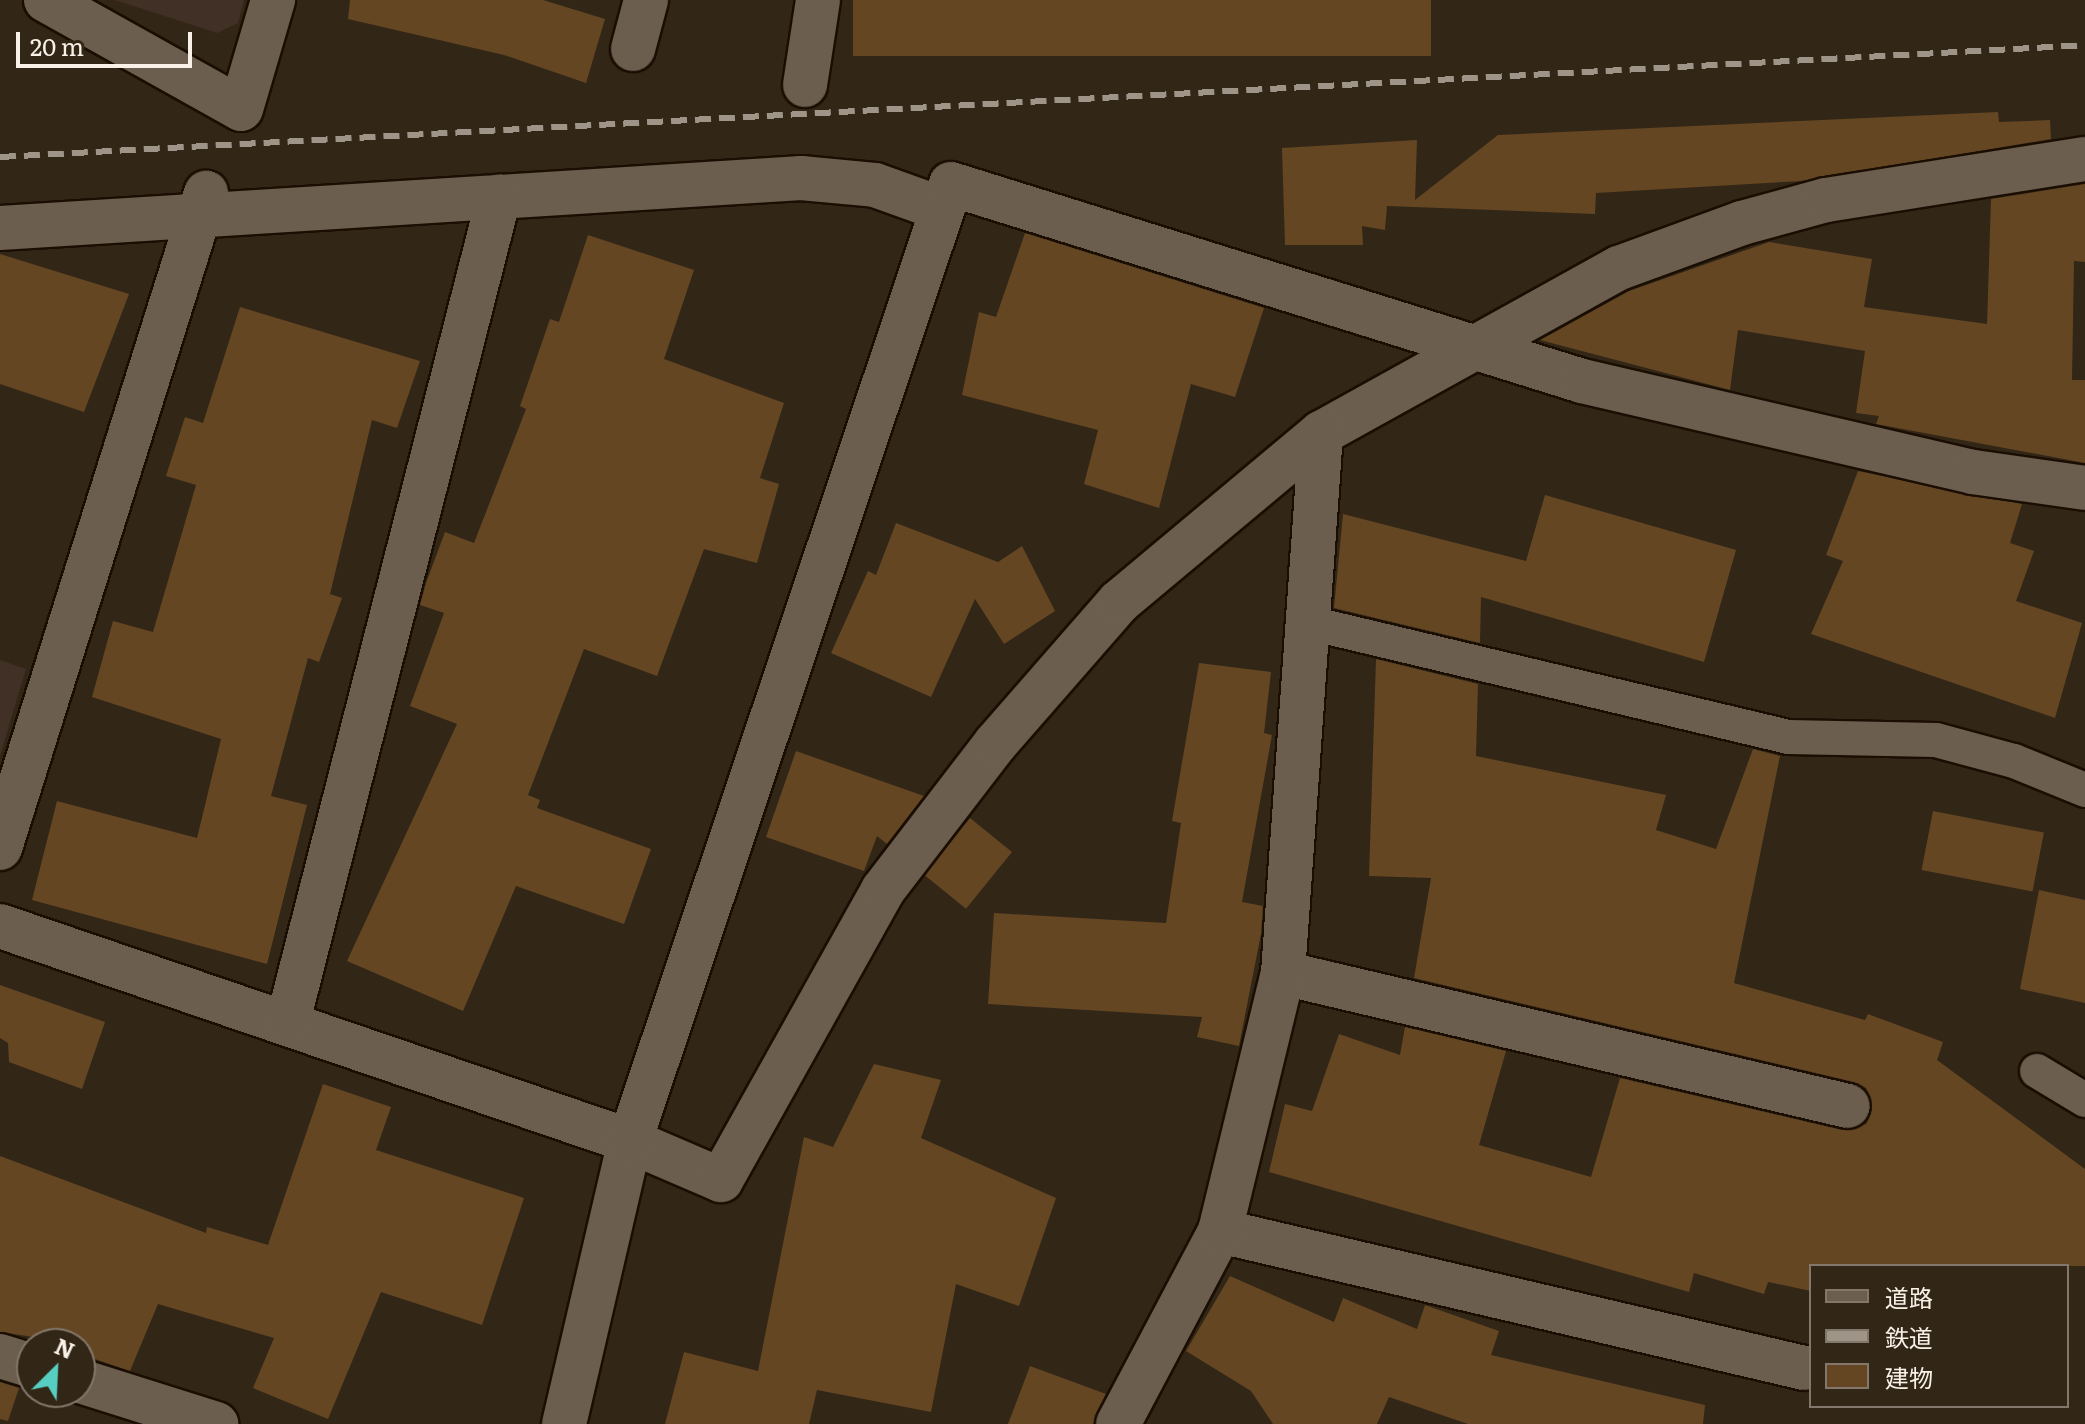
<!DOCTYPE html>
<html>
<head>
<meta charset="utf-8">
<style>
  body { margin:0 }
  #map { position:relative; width:2085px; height:1424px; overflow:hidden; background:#322617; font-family:Literata,"Noto Sans JP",serif }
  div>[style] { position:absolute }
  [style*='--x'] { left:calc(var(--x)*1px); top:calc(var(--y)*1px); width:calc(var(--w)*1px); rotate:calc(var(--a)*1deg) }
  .education>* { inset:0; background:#403025 }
  .building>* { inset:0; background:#644623; transform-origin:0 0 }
  .roads { filter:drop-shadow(2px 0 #1a0e03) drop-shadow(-2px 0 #1a0e03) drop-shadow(0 2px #1a0e03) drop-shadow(0 -2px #1a0e03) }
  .lane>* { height:34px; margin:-17px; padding:0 17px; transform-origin:17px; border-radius:17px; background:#6c5e4e }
  .street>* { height:44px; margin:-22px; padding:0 22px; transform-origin:22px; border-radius:22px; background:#6c5e4e }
  .rail>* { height:6px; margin-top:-3px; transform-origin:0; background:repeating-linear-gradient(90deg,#9e9488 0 16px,transparent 0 24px) }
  span { translate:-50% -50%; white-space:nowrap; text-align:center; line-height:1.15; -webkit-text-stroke:8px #322617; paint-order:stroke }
  .legend { position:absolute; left:1809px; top:1264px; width:260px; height:144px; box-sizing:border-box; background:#322617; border:2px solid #82776a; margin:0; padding:10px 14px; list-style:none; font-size:24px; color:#f9f1e7 }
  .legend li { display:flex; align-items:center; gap:16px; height:40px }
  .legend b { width:40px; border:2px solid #82776a }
  .north { position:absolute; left:16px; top:1328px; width:80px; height:80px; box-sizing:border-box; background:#322617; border:2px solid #82776a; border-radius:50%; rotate:24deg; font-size:22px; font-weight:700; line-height:32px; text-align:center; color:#f9f1e7 }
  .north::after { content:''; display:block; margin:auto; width:28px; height:36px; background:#57cec2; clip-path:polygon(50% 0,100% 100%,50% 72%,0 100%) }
  .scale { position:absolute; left:16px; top:32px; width:176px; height:36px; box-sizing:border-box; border:4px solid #f9f1e7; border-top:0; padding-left:10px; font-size:24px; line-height:28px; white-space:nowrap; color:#f9f1e7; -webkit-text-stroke:6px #322617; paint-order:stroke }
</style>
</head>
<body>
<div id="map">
  <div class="education">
    <i style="clip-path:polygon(115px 0,244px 0,238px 23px,217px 33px)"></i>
    <i style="clip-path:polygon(0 660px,26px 669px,0 756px)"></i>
  </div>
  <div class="building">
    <i style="clip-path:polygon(350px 0,543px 0,605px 19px,586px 83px,504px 55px,348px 19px)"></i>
    <i style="left:853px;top:0;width:578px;height:56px"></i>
    <i style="clip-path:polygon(1998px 112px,1999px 122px,2050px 120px,2051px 139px,1801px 181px,1596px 193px,1595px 214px,1387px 206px,1385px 230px,1362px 226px,1363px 245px,1285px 245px,1282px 148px,1417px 140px,1415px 200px,1498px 135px)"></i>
    <i style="clip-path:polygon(2085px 184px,2085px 262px,2074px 261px,2072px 380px,2085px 380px,2085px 463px,1876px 424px,1879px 416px,1856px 413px,1865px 351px,1738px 330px,1730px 390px,1540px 340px,1629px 291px,1769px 242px,1872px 259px,1864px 307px,1987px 324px,1991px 199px)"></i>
    <i style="clip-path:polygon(1025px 233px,1264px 308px,1235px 397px,1191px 384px,1159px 508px,1084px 484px,1098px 430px,962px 395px,979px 312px,996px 317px)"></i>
    <i style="clip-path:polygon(588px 235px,694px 270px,664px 359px,784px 403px,760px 478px,779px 484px,757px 563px,704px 549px,657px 676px,584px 649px,528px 795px,540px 800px,537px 808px,651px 849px,624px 924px,516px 886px,463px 1011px,347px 961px,457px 724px,410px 706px,444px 613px,420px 605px,426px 583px,445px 532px,474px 543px,526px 409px,520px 406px,550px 319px,559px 322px)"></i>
    <i style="clip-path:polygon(0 254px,129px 294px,84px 412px,0 384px)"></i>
    <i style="clip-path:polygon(240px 307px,420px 361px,397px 428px,372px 420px,330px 594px,342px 598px,319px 662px,308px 658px,271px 796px,307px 805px,267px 964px,32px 900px,57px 801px,197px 838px,221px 739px,92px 697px,113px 621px,153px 632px,196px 485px,166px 476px,185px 417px,203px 423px)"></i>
    <i style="clip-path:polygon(1858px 471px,2022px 504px,2010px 543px,2034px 551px,2016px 601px,2082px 623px,2055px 718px,1811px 634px,1843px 561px,1826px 555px)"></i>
    <i style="clip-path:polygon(1545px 495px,1736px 550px,1704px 662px,1481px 597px,1480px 643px,1334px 608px,1343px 514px,1526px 561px)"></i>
    <i style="clip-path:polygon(896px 523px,998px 562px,1022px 546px,1055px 611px,1004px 644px,975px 599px,931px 697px,831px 653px,868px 571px,876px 575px)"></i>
    <i style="clip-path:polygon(1376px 659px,1478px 684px,1476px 756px,1666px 795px,1656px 830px,1716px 849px,1753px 749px,1780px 756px,1734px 983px,1865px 1020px,1868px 1014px,1943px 1042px,1937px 1060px,2085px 1169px,2085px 1266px,1811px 1266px,1811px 1291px,1768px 1282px,1764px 1294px,1694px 1273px,1689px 1292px,1269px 1172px,1285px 1104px,1312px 1111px,1339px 1034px,1400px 1055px,1405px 1027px,1506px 1051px,1479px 1145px,1591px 1177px,1620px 1078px,1842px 1130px,1866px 1124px,1872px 1111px,1866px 1088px,1854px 1082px,1414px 978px,1431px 878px,1369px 876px)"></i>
    <i style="clip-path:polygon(1199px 663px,1271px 672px,1264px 733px,1272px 735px,1242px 902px,1263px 906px,1261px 934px,1239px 1046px,1197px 1037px,1202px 1017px,988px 1004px,994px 913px,1166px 923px,1181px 823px,1172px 821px)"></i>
    <i style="clip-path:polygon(796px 751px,924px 796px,887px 844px,877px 836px,864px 871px,766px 837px)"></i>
    <i style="left:1933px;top:811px;width:113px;height:60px;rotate:11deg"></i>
    <i style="left:970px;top:818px;width:54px;height:73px;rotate:39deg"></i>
    <i style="clip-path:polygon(2039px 890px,2085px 900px,2085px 1003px,2020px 989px)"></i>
    <i style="clip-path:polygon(0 985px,105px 1022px,82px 1089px,9px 1062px,8px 1043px,0 1038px)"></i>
    <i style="clip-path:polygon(874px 1064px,941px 1080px,921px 1138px,1056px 1198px,1019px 1306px,956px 1284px,931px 1412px,817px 1390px,809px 1424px,665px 1424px,684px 1352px,758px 1371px,804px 1137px,833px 1147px)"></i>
    <i style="clip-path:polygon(323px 1084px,391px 1107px,376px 1150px,524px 1198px,482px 1325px,381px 1292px,328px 1419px,253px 1388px,274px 1338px,158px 1304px,130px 1371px,80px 1354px,80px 1344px,0 1332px,0 1156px,206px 1233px,207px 1227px,268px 1245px)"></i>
    <i style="clip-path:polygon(1230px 1276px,1334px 1322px,1343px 1298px,1417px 1329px,1425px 1305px,1499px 1331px,1491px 1355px,1705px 1405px,1703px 1424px,1468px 1424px,1389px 1397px,1377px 1424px,1273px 1424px,1251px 1391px,1186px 1351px)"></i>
    <i style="clip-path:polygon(1030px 1366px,1106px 1394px,1093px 1424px,1008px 1424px)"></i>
    <i style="clip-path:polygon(0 1382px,19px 1388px,8px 1421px,0 1419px)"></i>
  </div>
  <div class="roads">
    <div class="lane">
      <i style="--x:1310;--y:623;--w:491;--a:13.4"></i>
      <i style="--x:1788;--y:737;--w:148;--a:1.2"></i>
      <i style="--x:1936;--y:740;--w:81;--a:15.1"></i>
      <i style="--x:2014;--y:761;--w:77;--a:22.2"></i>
      <i style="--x:2037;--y:1071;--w:56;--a:31.1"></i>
    </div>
    <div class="street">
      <i style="--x:46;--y:0;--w:223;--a:29.2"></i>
      <i style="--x:241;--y:109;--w:114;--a:-73.6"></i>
      <i style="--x:633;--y:49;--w:51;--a:-75.1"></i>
      <i style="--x:805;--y:85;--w:86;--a:-81.3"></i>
      <i style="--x:0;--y:228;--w:803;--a:-3.57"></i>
      <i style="--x:801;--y:178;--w:74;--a:5.4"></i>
      <i style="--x:875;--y:185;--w:71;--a:19.7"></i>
      <i style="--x:0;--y:848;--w:687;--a:-72.54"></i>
      <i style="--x:0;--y:926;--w:666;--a:18.84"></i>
      <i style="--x:630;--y:1141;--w:99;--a:23.2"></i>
      <i style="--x:721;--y:1180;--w:332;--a:-60.8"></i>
      <i style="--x:883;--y:890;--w:185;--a:-52.5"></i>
      <i style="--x:996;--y:743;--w:187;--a:-48.9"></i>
      <i style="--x:1119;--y:602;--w:263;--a:-39.9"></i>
      <i style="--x:1321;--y:433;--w:341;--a:-29"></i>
      <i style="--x:1619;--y:268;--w:131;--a:-20.1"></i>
      <i style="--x:1742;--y:223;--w:87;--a:-15.3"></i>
      <i style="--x:1826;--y:200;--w:262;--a:-9"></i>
      <i style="--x:1283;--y:973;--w:580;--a:13.25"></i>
      <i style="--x:288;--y:1021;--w:851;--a:-75.64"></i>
      <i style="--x:1220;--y:1231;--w:600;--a:13.2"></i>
      <i style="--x:0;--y:1356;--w:34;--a:17"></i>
      <i style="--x:80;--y:1381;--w:143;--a:17.5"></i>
      <i style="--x:564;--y:1424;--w:291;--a:-76.9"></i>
      <i style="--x:630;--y:1141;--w:1009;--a:-71.46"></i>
      <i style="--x:951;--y:184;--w:661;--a:17.34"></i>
      <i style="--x:1582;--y:381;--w:401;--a:13.1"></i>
      <i style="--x:1973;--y:472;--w:113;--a:8.1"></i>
      <i style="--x:1118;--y:1424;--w:218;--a:-62.1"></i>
      <i style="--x:1220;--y:1231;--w:266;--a:-76.3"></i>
      <i style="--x:1283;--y:973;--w:541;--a:-85.97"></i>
    </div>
  </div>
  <div class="rail">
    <i style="--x:0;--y:157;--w:2088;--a:-3.07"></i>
  </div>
  <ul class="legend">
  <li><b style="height:10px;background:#6c5e4e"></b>道路</li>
  <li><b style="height:10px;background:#9e9488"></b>鉄道</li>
  <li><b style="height:22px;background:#644623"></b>建物</li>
  </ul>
  <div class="north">N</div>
  <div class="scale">20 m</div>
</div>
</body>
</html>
